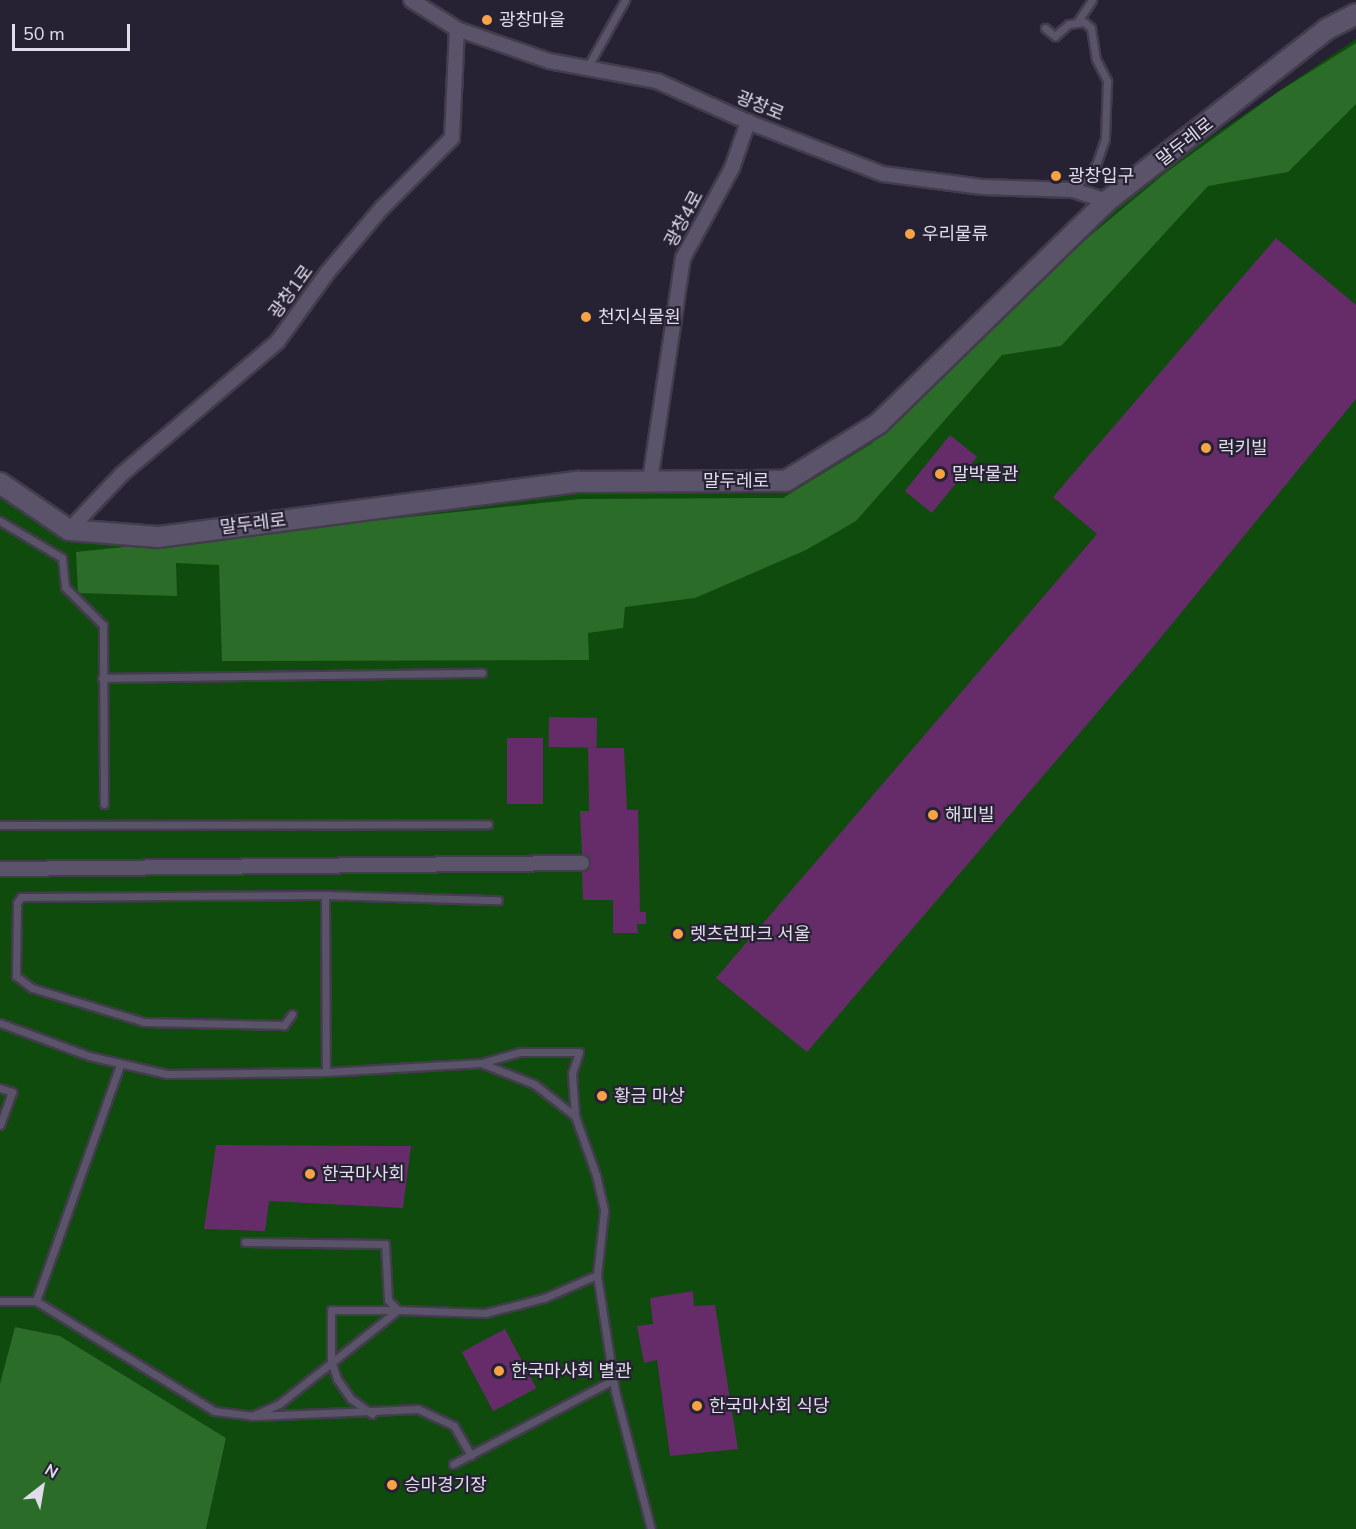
<!DOCTYPE html>
<html>
<head>
<meta charset="utf-8">
<style>
  body { margin:0 }
  #map { position:relative; width:1356px; height:1529px; overflow:hidden; background:#272134; font-family:"Nunito Sans","Noto Sans KR",sans-serif }
  div>[style] { position:absolute }
  [style*='--x'] { left:calc(var(--x)*1px); top:calc(var(--y)*1px); width:calc(var(--w)*1px); rotate:calc(var(--a)*1deg) }
  .green>* { inset:0; background:#0e4b0c }
  .forest>* { inset:0; background:#2c6c29 }
  .building>* { inset:0; background:#662b69; transform-origin:0 0 }
  .roads { filter:drop-shadow(2px 0 #423c4c) drop-shadow(-2px 0 #423c4c) drop-shadow(0 2px #423c4c) drop-shadow(0 -2px #423c4c) }
  .lane>* { height:7px; margin:-3.5px; padding:0 3.5px; transform-origin:3.5px; border-radius:3.5px; background:#5a5369 }
  .street>* { height:14px; margin:-7px; padding:0 7px; transform-origin:7px; border-radius:7px; background:#5a5369 }
  .secondary>* { height:20px; margin:-10px; padding:0 10px; transform-origin:10px; border-radius:10px; background:#5a5369 }
  .dots>* { width:16px; height:16px; translate:-50% -50%; box-sizing:border-box; border:3px solid #272134; border-radius:50% }
  span { translate:-50% -50%; white-space:nowrap; text-align:center; line-height:1.15; -webkit-text-stroke:4.5px #272134; paint-order:stroke }
  .poi-label { font-size:18px; color:#e0dce9 }
  .left { translate:0 -50%; text-align:left }
  .street-label { font-size:18px; color:#e0dce9 }
  .north { position:absolute; left:12px; top:1457px; width:60px; height:60px; -webkit-text-stroke:4px #272134; paint-order:stroke; rotate:31deg; font-size:16px; font-weight:700; line-height:24px; text-align:center; color:#e0dce9 }
  .north::after { content:''; display:block; margin:auto; width:21px; height:27px; background:#e0dce9; clip-path:polygon(50% 0,100% 100%,50% 72%,0 100%) }
  .scale { position:absolute; left:12px; top:24px; width:118px; height:27px; box-sizing:border-box; border:3px solid #e0dce9; border-top:0; padding-left:8px; font-size:18px; line-height:21px; white-space:nowrap; color:#e0dce9; -webkit-text-stroke:4px #272134; paint-order:stroke }
</style>
</head>
<body>
<div id="map">
  <div class="green">
    <i style="clip-path:polygon(1356px 39px,1356px 1529px,206px 1529px,226px 1438px,60px 1336px,15px 1327px,0 1387px,0 492px,69px 537px,578px 491px,781px 490px,830px 463px,1087px 229px,1168px 166px)"></i>
  </div>
  <div class="forest">
    <i style="clip-path:polygon(1356px 43px,1356px 104px,1288px 172px,1208px 186px,1061px 346px,1002px 355px,856px 521px,806px 550px,695px 598px,625px 607px,623px 628px,588px 633px,589px 660px,222px 661px,219px 565px,176px 563px,177px 596px,78px 593px,76px 552px,580px 499px,783px 498px,871px 444px,1084px 241px,1164px 174px,1278px 92px)"></i>
    <i style="clip-path:polygon(15px 1327px,60px 1336px,226px 1438px,206px 1529px,0 1529px,0 1384px)"></i>
  </div>
  <div class="building">
    <i style="clip-path:polygon(1276px 238px,1356px 305px,1356px 399px,1149px 652px,807px 1052px,716px 978px,1097px 534px,1053px 497px)"></i>
    <i style="left:950px;top:435px;width:35px;height:72px;rotate:39deg"></i>
    <i style="left:549px;top:717px;width:48px;height:30px;rotate:1deg"></i>
    <i style="left:507px;top:738px;width:36px;height:66px"></i>
    <i style="clip-path:polygon(588px 748px,624px 748px,627px 810px,638px 810px,640px 912px,646px 912px,646px 924px,637px 924px,638px 933px,613px 933px,613px 900px,583px 900px,582px 872px,591px 863px,582px 854px,580px 811px,589px 811px)"></i>
    <i style="clip-path:polygon(216px 1145px,411px 1146px,403px 1208px,269px 1201px,265px 1231px,204px 1229px)"></i>
    <i style="clip-path:polygon(693px 1291px,694px 1306px,715px 1305px,738px 1449px,670px 1456px,657px 1360px,644px 1363px,637px 1326px,653px 1324px,650px 1298px)"></i>
    <i style="left:505px;top:1329px;width:67px;height:49px;rotate:62deg"></i>
  </div>
  <div class="roads">
    <div class="lane">
      <i style="--x:1078;--y:21;--w:25;--a:-56"></i>
      <i style="--x:1045;--y:28;--w:13;--a:39"></i>
      <i style="--x:1055;--y:36;--w:18;--a:-41"></i>
      <i style="--x:1069;--y:24;--w:15;--a:-8"></i>
      <i style="--x:1084;--y:22;--w:9;--a:41"></i>
      <i style="--x:1091;--y:28;--w:31;--a:81"></i>
      <i style="--x:1096;--y:59;--w:25;--a:63"></i>
      <i style="--x:1107;--y:81;--w:58;--a:92"></i>
      <i style="--x:1105;--y:139;--w:28;--a:109"></i>
      <i style="--x:1096;--y:165;--w:34;--a:133"></i>
      <i style="--x:587;--y:68;--w:78;--a:-60.8"></i>
      <i style="--x:0;--y:521;--w:72;--a:30.8"></i>
      <i style="--x:62;--y:558;--w:29;--a:84"></i>
      <i style="--x:65;--y:587;--w:54;--a:45"></i>
      <i style="--x:103;--y:625;--w:179;--a:89.7"></i>
      <i style="--x:102;--y:678;--w:380;--a:-0.8"></i>
      <i style="--x:0;--y:825;--w:488;--a:-0.1"></i>
      <i style="--x:325;--y:895;--w:177;--a:89.7"></i>
      <i style="--x:292;--y:1014;--w:14;--a:126"></i>
      <i style="--x:284;--y:1025;--w:140;--a:-178.8"></i>
      <i style="--x:144;--y:1022;--w:117;--a:-163.1"></i>
      <i style="--x:32;--y:988;--w:20;--a:-143"></i>
      <i style="--x:16;--y:976;--w:73;--a:-89.2"></i>
      <i style="--x:17;--y:903;--w:7;--a:-56"></i>
      <i style="--x:21;--y:897;--w:304;--a:-0.4"></i>
      <i style="--x:325;--y:895;--w:173;--a:1.7"></i>
      <i style="--x:0;--y:1023;--w:95;--a:20.3"></i>
      <i style="--x:89;--y:1056;--w:80;--a:13"></i>
      <i style="--x:167;--y:1074;--w:159;--a:-0.7"></i>
      <i style="--x:326;--y:1072;--w:155;--a:-3.3"></i>
      <i style="--x:481;--y:1063;--w:41;--a:-15.8"></i>
      <i style="--x:520;--y:1052;--w:59;--a:0"></i>
      <i style="--x:579;--y:1052;--w:23;--a:108"></i>
      <i style="--x:572;--y:1074;--w:42;--a:85.9"></i>
      <i style="--x:575;--y:1116;--w:63;--a:70.4"></i>
      <i style="--x:596;--y:1175;--w:37;--a:77"></i>
      <i style="--x:604;--y:1211;--w:64;--a:96.2"></i>
      <i style="--x:597;--y:1275;--w:117;--a:81.2"></i>
      <i style="--x:615;--y:1391;--w:143;--a:75.4"></i>
      <i style="--x:481;--y:1063;--w:57;--a:21.6"></i>
      <i style="--x:534;--y:1084;--w:52;--a:38"></i>
      <i style="--x:0;--y:1088;--w:13;--a:18"></i>
      <i style="--x:12;--y:1092;--w:35;--a:110"></i>
      <i style="--x:245;--y:1242;--w:140;--a:0.8"></i>
      <i style="--x:385;--y:1244;--w:56;--a:86.9"></i>
      <i style="--x:388;--y:1300;--w:14;--a:45"></i>
      <i style="--x:0;--y:1301;--w:36;--a:0"></i>
      <i style="--x:36;--y:1301;--w:209;--a:31.7"></i>
      <i style="--x:214;--y:1411;--w:38;--a:7"></i>
      <i style="--x:252;--y:1416;--w:30;--a:-24"></i>
      <i style="--x:279;--y:1404;--w:152;--a:-38.3"></i>
      <i style="--x:398;--y:1310;--w:87;--a:2"></i>
      <i style="--x:485;--y:1313;--w:61;--a:-14.3"></i>
      <i style="--x:544;--y:1298;--w:58;--a:-23.5"></i>
      <i style="--x:36;--y:1301;--w:251;--a:-70.4"></i>
      <i style="--x:372;--y:1414;--w:26;--a:-144"></i>
      <i style="--x:351;--y:1399;--w:24;--a:-125"></i>
      <i style="--x:337;--y:1379;--w:19;--a:-108"></i>
      <i style="--x:331;--y:1361;--w:51;--a:-90"></i>
      <i style="--x:331;--y:1310;--w:67;--a:0"></i>
      <i style="--x:255;--y:1416;--w:163;--a:-2.5"></i>
      <i style="--x:418;--y:1409;--w:40;--a:25"></i>
      <i style="--x:454;--y:1426;--w:34;--a:60"></i>
      <i style="--x:453;--y:1464;--w:181;--a:-27.7"></i>
    </div>
    <div class="street">
      <i style="--x:411;--y:0;--w:54;--a:32.2"></i>
      <i style="--x:457;--y:29;--w:97;--a:19.2"></i>
      <i style="--x:549;--y:61;--w:110;--a:10.5"></i>
      <i style="--x:657;--y:81;--w:100;--a:24.3"></i>
      <i style="--x:748;--y:122;--w:145;--a:21.1"></i>
      <i style="--x:883;--y:174;--w:100;--a:7.5"></i>
      <i style="--x:982;--y:187;--w:91;--a:1.9"></i>
      <i style="--x:1073;--y:190;--w:36;--a:18"></i>
      <i style="--x:650;--y:481;--w:225;--a:-81.6"></i>
      <i style="--x:683;--y:258;--w:102;--a:-61.4"></i>
      <i style="--x:732;--y:168;--w:49;--a:-70.8"></i>
      <i style="--x:69;--y:530;--w:77;--a:-46.6"></i>
      <i style="--x:122;--y:474;--w:205;--a:-40.4"></i>
      <i style="--x:278;--y:341;--w:84;--a:-54.2"></i>
      <i style="--x:327;--y:273;--w:85;--a:-49.8"></i>
      <i style="--x:382;--y:208;--w:99;--a:-45"></i>
      <i style="--x:452;--y:138;--w:109;--a:-87.4"></i>
      <i style="--x:0;--y:869;--w:582;--a:-0.59"></i>
    </div>
    <div class="secondary">
      <i style="--x:0;--y:483;--w:83;--a:34.3"></i>
      <i style="--x:69;--y:530;--w:89;--a:4.5"></i>
      <i style="--x:158;--y:537;--w:423;--a:-7.5"></i>
      <i style="--x:577;--y:482;--w:209;--a:-0.3"></i>
      <i style="--x:786;--y:481;--w:108;--a:-31.8"></i>
      <i style="--x:878;--y:424;--w:320;--a:-44.2"></i>
      <i style="--x:1107;--y:201;--w:279;--a:-38"></i>
      <i style="--x:1327;--y:29;--w:33;--a:-27"></i>
    </div>
  </div>
  <div class="dots">
    <i style="left:487px;top:20px;background:#f6a247"></i>
    <i style="left:1056px;top:176px;background:#f6a247"></i>
    <i style="left:910px;top:234px;background:#f6a247"></i>
    <i style="left:586px;top:317px;background:#f6a247"></i>
    <i style="left:1206px;top:448px;background:#f6a247"></i>
    <i style="left:940px;top:474px;background:#f6a247"></i>
    <i style="left:933px;top:815px;background:#f6a247"></i>
    <i style="left:678px;top:934px;background:#f6a247"></i>
    <i style="left:602px;top:1096px;background:#f6a247"></i>
    <i style="left:310px;top:1174px;background:#f6a247"></i>
    <i style="left:499px;top:1371px;background:#f6a247"></i>
    <i style="left:697px;top:1406px;background:#f6a247"></i>
    <i style="left:392px;top:1485px;background:#f6a247"></i>
  </div>
  <div class="poi-label">
    <span class="left" style="left:499px;top:20px">광창마을</span>
    <span class="left" style="left:1068px;top:176px">광창입구</span>
    <span class="left" style="left:922px;top:234px">우리물류</span>
    <span class="left" style="left:598px;top:317px">천지식물원</span>
    <span class="left" style="left:1218px;top:448px">럭키빌</span>
    <span class="left" style="left:952px;top:474px">말박물관</span>
    <span class="left" style="left:945px;top:815px">해피빌</span>
    <span class="left" style="left:690px;top:934px">렛츠런파크 서울</span>
    <span class="left" style="left:614px;top:1096px">황금 마상</span>
    <span class="left" style="left:322px;top:1174px">한국마사회</span>
    <span class="left" style="left:511px;top:1371px">한국마사회 별관</span>
    <span class="left" style="left:709px;top:1406px">한국마사회 식당</span>
    <span class="left" style="left:404px;top:1485px">승마경기장</span>
  </div>
  <div class="street-label">
    <span style="left:760px;top:106px;rotate:22deg">광창로</span>
    <span style="left:1185px;top:142px;rotate:-38deg">말두레로</span>
    <span style="left:684px;top:219px;rotate:-62deg">광창4로</span>
    <span style="left:291px;top:292px;rotate:-54deg">광창1로</span>
    <span style="left:736px;top:481px">말두레로</span>
    <span style="left:253px;top:524px;rotate:-7deg">말두레로</span>
  </div>
  <div class="north">N</div>
  <div class="scale">50 m</div>
</div>
</body>
</html>
